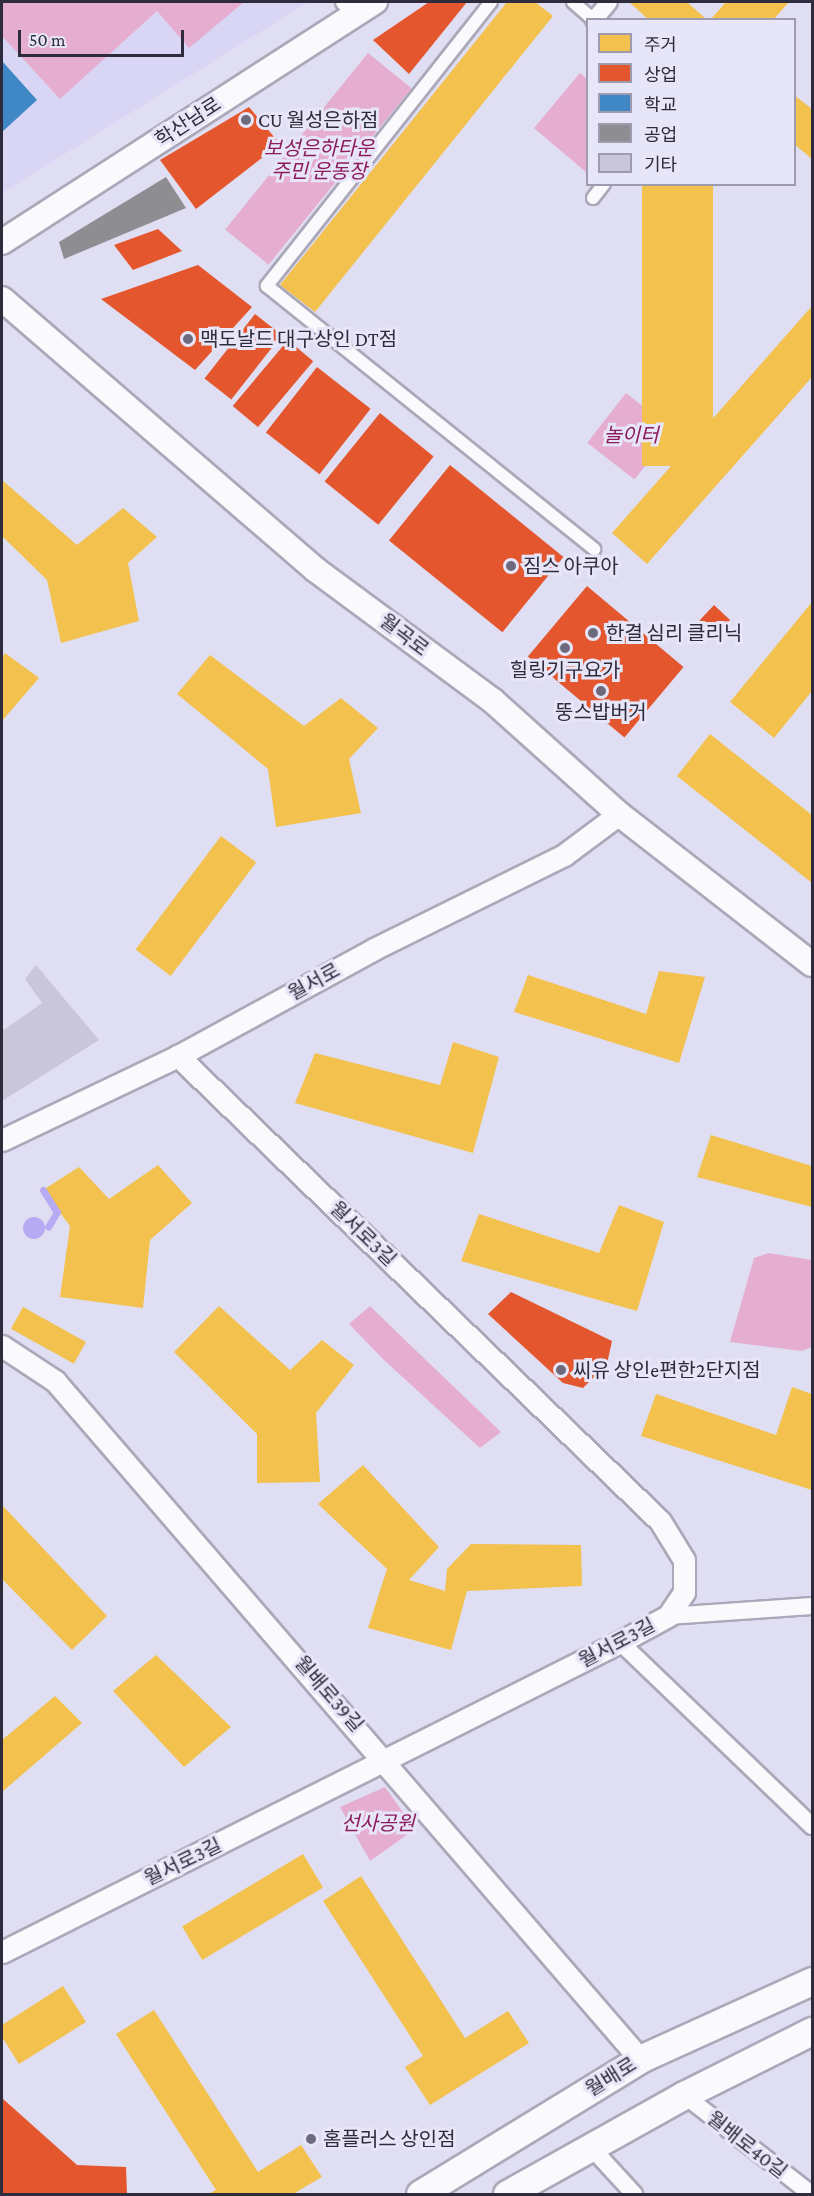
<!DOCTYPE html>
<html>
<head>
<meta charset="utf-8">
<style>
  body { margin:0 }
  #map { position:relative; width:814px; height:2196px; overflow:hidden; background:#e0def2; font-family:"Crimson Pro","Noto Sans KR",serif }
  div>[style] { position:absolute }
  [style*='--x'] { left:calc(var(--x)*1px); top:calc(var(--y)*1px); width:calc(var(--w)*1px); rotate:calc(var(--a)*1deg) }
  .built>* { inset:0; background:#d9d5f5 }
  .green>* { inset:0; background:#e5aed1; transform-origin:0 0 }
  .water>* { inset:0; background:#b7acf3 }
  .round { border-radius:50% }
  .homes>* { inset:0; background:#f2c14e; transform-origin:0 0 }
  .shops>* { inset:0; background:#e4572e; transform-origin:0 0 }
  .schools>* { inset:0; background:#3f88c5 }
  .industry>* { inset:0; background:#8d8d92 }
  .stream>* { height:7px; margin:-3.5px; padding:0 3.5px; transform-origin:3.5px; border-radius:3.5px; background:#b7acf3 }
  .building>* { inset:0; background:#c8c6d8 }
  .roads { filter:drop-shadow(2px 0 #aaa8b9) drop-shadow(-2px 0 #aaa8b9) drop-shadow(0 2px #aaa8b9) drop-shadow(0 -2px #aaa8b9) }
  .pedestrian>* { height:12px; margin:-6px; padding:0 6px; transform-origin:6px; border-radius:6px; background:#fafafd }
  .minor>* { height:16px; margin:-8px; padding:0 8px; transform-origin:8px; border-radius:8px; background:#fafafd }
  .tertiary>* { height:21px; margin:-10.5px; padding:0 10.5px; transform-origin:10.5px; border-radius:10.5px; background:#fafafd }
  .secondary>* { height:24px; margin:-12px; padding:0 12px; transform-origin:12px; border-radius:12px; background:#fafafd }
  .primary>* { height:27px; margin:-13.5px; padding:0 13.5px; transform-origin:13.5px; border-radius:13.5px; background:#fafafd }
  .dots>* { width:16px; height:16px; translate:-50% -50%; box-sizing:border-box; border:3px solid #e7e5f8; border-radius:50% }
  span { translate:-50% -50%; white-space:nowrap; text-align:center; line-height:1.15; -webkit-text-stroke:6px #e7e5f8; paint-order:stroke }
  .poi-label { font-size:20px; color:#2e2b3d }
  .left { translate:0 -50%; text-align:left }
  .street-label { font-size:20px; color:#2e2b3d }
  .park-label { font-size:20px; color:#8b1b5c; font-style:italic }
  .frame { position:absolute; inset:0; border:3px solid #2e2b3d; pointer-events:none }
  .legend { position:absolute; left:586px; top:18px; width:210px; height:168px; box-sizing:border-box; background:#e7e5f8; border:2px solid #9d9bad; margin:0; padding:8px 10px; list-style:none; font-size:18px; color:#2e2b3d }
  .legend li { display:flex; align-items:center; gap:12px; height:30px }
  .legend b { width:30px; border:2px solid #9d9bad }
  .scale { position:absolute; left:18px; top:30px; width:166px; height:27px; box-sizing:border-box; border:3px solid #2e2b3d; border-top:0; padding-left:8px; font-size:18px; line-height:21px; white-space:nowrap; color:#2e2b3d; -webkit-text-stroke:4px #e7e5f8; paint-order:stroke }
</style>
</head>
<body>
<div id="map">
  <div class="built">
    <i style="clip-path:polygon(2px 2px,303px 2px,305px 4px,2px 193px)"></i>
  </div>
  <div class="green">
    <i style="clip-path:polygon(2px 2px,244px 2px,189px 48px,157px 11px,60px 99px,2px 36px)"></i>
    <i style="left:368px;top:53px;width:56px;height:227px;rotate:39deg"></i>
    <i style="clip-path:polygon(580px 73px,587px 79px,587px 173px,534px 128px)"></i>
    <i style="left:626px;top:393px;width:60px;height:63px;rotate:38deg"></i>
    <i style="clip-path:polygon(769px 1253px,812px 1260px,812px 1347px,802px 1351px,730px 1342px,754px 1258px)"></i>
    <i style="clip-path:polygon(370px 1306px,405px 1340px,501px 1432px,480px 1448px,384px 1360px,349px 1324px)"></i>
    <i style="clip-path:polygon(385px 1787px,415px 1829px,370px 1861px,340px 1807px)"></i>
  </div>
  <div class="water">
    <i class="round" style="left:23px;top:1217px;width:22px;height:22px"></i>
  </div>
  <div class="homes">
    <i style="clip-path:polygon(507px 2px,535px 2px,553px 16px,315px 312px,280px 285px)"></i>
    <i style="clip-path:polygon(629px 2px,687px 2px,707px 20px,649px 20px)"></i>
    <i style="clip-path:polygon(726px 2px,789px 2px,773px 20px,710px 20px)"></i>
    <i style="clip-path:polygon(794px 95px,812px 109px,812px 159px,794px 144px)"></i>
    <i style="left:642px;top:184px;width:71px;height:282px"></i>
    <i style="clip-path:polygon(812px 306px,812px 377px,647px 564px,612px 533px)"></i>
    <i style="clip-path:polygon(2px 480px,77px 545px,123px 508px,157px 537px,128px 563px,139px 621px,61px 643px,47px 580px,2px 536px)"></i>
    <i style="clip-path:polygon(812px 602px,812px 691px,774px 738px,730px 702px)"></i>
    <i style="clip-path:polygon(5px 653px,39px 678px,2px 721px,2px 658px)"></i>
    <i style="clip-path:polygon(210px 655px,304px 726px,341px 698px,378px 728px,349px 759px,361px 813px,276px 827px,268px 769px,177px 694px)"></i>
    <i style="clip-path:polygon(710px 734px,812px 815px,812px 883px,677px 776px)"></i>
    <i style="left:221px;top:836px;width:44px;height:142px;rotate:37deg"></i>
    <i style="clip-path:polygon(659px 971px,705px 977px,679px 1063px,514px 1012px,528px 975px,646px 1014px)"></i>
    <i style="clip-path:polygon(453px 1042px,499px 1057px,473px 1153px,295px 1103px,315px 1053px,440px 1085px)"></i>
    <i style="clip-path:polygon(711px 1135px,812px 1166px,812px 1207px,697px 1177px)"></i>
    <i style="clip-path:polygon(158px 1165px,192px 1203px,150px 1240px,143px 1308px,60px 1297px,70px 1226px,43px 1190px,79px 1167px,109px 1199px)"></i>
    <i style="clip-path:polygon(619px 1205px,664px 1222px,637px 1311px,461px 1261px,479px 1214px,599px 1253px)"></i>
    <i style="clip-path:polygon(219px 1306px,290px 1370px,322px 1340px,354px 1365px,316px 1413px,320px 1482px,257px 1483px,257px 1434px,174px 1352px)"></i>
    <i style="left:23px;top:1307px;width:72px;height:25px;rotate:29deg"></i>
    <i style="clip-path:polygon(792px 1387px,812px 1394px,812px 1490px,641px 1436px,656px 1394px,776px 1435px)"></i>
    <i style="clip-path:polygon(363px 1465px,439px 1547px,409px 1580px,445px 1591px,447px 1569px,471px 1544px,581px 1545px,582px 1586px,467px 1591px,451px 1650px,368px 1628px,387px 1569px,318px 1504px)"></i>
    <i style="clip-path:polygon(2px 1505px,107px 1616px,72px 1650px,2px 1579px)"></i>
    <i style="clip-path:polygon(156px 1655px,231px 1727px,184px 1767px,113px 1691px)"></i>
    <i style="clip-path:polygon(55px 1696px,82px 1723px,2px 1792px,2px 1740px)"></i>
    <i style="left:303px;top:1854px;width:39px;height:141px;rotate:59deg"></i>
    <i style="clip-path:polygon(361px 1876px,465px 2038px,508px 2011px,529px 2043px,430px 2105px,405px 2067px,423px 2056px,323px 1901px)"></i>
    <i style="clip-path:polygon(63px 1986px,86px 2022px,19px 2064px,2px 2037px,2px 2025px)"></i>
    <i style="clip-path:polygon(154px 2010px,258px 2172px,301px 2145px,322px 2177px,293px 2194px,208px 2194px,216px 2190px,116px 2034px)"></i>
  </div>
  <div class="shops">
    <i style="clip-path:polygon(429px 2px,467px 2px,409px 74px,373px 40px)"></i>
    <i style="clip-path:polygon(249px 107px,280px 144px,196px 209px,160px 160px)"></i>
    <i style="clip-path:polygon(158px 229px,182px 251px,133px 270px,114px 245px)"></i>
    <i style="clip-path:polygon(198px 265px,252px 307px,195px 370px,101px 299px)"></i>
    <i style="left:255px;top:314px;width:34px;height:82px;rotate:38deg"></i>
    <i style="left:288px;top:340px;width:33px;height:86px;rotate:40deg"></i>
    <i style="left:317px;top:367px;width:68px;height:83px;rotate:38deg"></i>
    <i style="left:380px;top:413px;width:69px;height:88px;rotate:39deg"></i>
    <i style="left:450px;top:465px;width:146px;height:97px;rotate:39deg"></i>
    <i style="left:587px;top:586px;width:126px;height:92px;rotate:40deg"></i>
    <i style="left:714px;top:605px;width:22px;height:21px;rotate:43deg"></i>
    <i style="clip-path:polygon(511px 1292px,612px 1341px,607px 1364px,583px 1388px,563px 1383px,488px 1314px)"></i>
    <i style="clip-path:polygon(2px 2098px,77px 2165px,126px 2167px,127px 2194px,3px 2194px)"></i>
  </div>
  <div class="schools">
    <i style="clip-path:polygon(2px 61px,37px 100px,2px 132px)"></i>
  </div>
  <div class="industry">
    <i style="clip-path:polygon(166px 177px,186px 208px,64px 259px,59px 242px)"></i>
  </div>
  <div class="stream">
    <i style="--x:43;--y:1190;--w:26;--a:58"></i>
    <i style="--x:57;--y:1212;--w:17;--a:121"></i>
  </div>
  <div class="building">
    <i style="clip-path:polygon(36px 965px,99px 1040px,2px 1101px,2px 1025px,4px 1030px,42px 1003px,25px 979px)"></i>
  </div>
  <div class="roads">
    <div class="pedestrian">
      <i style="--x:491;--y:2;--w:362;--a:128.3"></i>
      <i style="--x:267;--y:286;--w:420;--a:38.8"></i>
      <i style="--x:573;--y:2;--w:28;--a:41"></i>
      <i style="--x:593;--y:198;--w:18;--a:-52"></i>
    </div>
    <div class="minor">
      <i style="--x:344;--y:2;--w:16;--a:47"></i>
      <i style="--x:594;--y:20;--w:23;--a:-50"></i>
      <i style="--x:668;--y:1616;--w:144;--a:-4"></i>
      <i style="--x:620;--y:1642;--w:266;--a:43.8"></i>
      <i style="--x:684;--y:2095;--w:161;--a:37.9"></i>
      <i style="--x:589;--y:2145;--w:67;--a:47.4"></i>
    </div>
    <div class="tertiary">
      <i style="--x:2;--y:1140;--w:195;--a:-25.5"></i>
      <i style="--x:178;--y:1056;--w:223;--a:-28.6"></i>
      <i style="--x:374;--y:949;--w:212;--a:-26.3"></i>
      <i style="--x:564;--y:855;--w:69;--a:-36.7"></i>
      <i style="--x:2;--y:1346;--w:64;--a:33.4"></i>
      <i style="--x:55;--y:1381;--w:895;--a:49.21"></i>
      <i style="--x:2;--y:1952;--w:691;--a:-26.64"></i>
      <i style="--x:620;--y:1642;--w:55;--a:-28.4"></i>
      <i style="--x:668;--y:1616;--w:29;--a:-56"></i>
      <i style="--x:684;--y:1592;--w:32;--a:-90"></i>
      <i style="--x:684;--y:1560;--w:46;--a:-121.6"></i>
      <i style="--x:660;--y:1521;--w:670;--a:-136.03"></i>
    </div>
    <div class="secondary">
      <i style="--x:2;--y:242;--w:444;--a:-32.8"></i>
      <i style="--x:2;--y:299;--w:415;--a:40.8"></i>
      <i style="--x:316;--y:570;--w:220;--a:36.5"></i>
      <i style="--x:493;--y:701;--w:169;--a:41.9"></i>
      <i style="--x:619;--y:814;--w:244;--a:37.9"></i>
    </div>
    <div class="primary">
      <i style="--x:420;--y:2194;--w:258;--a:-31.5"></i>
      <i style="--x:640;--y:2059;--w:189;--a:-24.4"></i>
      <i style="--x:507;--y:2194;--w:203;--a:-29.2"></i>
      <i style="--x:684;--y:2095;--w:143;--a:-26.6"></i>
    </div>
  </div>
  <div class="dots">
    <i style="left:246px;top:120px;background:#6c6a7c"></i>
    <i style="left:188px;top:339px;background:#6c6a7c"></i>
    <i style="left:511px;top:566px;background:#6c6a7c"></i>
    <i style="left:593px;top:633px;background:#6c6a7c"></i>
    <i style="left:565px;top:648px;background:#6c6a7c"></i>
    <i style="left:601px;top:691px;background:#6c6a7c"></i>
    <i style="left:561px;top:1370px;background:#6c6a7c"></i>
    <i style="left:311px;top:2139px;background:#6c6a7c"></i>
  </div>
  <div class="poi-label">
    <span class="left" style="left:258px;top:120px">CU 월성은하점</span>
    <span class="left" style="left:200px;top:339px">맥도날드 대구상인 DT점</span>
    <span class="left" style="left:523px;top:566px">짐스 아쿠아</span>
    <span class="left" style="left:606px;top:633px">한결 심리 클리닉</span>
    <span style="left:565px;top:670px">힐링기구요가</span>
    <span style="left:601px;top:712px">뚱스밥버거</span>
    <span class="left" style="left:573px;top:1370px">씨유 상인e편한2단지점</span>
    <span class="left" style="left:323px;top:2139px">홈플러스 상인점</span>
  </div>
  <div class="street-label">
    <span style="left:188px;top:122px;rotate:-33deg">학산남로</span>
    <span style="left:404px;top:635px;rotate:37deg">월곡로</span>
    <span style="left:314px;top:982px;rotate:-29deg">월서로</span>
    <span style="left:363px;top:1234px;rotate:44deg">월서로3길</span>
    <span style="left:617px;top:1643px;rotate:-28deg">월서로3길</span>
    <span style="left:329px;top:1694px;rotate:49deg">월배로39길</span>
    <span style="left:183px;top:1862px;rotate:-26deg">월서로3길</span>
    <span style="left:611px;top:2077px;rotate:-32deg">월배로</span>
    <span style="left:747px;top:2145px;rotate:38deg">월배로40길</span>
  </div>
  <div class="park-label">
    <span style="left:319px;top:160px">보성은하타운<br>주민 운동장</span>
    <span style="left:631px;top:435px">놀이터</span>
    <span style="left:378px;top:1823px">선사공원</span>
  </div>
  <div class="frame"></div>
  <ul class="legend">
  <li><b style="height:16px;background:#f2c14e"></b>주거</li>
  <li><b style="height:16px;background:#e4572e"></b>상업</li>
  <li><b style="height:16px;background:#3f88c5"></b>학교</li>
  <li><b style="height:16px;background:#8d8d92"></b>공업</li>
  <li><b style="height:16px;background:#c8c6d8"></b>기타</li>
  </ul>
  <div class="scale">50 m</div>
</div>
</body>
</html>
